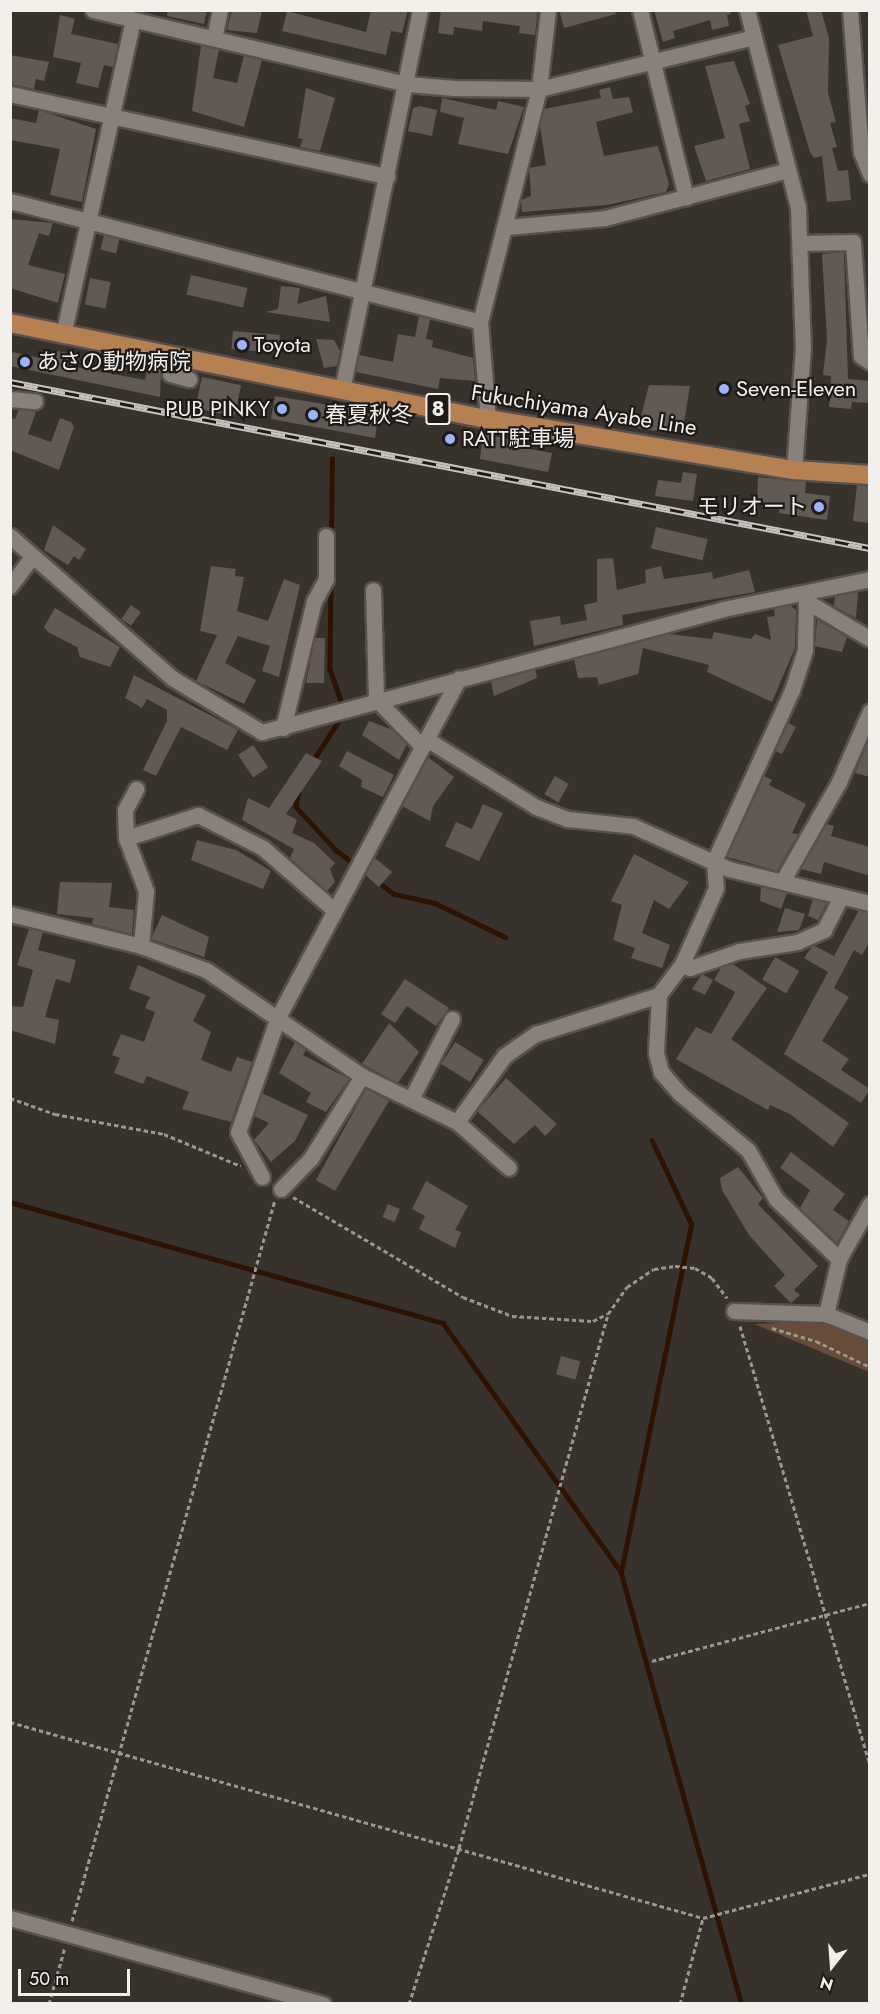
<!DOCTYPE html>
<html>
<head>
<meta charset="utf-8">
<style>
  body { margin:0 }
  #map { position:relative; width:880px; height:2014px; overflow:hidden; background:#38322d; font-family:Jost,"Noto Sans JP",sans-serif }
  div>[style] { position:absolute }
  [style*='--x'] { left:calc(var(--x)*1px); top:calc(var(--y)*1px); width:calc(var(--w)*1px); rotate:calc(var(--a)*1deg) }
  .green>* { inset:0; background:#664c39 }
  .stream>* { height:4.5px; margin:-2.25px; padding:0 2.25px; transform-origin:2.25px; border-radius:2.25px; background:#2d1300 }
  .building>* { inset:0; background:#615954; transform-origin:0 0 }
  .path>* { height:3px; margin-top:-1.5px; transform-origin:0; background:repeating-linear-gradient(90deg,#9b9692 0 4.5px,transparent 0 7.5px) }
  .roads { filter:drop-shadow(2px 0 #57514d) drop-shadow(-2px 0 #57514d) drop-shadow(0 2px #57514d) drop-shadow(0 -2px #57514d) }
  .minor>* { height:15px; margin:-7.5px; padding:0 7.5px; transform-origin:7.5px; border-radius:7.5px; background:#88807a }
  .major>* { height:18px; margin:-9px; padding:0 9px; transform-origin:9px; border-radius:9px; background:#b68152 }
  .rail>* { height:7px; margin-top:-3.5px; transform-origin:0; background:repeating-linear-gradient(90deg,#1d1a18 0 14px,#c7c2be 0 28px); box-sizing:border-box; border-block:2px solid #c7c2be }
  .dots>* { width:16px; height:16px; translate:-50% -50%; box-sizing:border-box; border:3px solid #1d1a18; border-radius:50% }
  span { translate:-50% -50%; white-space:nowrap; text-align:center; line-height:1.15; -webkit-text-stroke:4.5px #1d1a18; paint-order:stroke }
  .shield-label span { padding:2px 4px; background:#1d1a18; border:2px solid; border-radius:4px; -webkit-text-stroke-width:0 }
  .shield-label { font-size:21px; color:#f3efeb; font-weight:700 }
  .poi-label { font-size:22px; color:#f3efeb }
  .left { translate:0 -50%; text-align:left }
  .right { translate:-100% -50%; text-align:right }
  .street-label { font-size:22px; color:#f3efeb }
  .frame { position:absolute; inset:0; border:12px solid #f3efeb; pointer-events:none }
  .north { position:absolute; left:802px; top:1936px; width:60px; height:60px; -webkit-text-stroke:4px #1d1a18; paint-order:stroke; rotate:197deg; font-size:16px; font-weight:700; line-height:24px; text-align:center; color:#f3efeb }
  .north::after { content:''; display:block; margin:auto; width:21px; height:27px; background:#f3efeb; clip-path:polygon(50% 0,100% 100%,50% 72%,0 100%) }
  .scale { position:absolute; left:18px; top:1969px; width:112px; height:27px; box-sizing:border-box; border:3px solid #f3efeb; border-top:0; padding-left:8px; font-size:18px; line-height:21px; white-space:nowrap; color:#f3efeb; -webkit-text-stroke:4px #1d1a18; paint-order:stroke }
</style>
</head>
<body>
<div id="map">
  <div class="green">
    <i style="clip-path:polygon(833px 1321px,869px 1336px,869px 1372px,754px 1324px)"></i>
  </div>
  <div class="stream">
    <i style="--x:331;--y:537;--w:78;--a:-89.3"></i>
    <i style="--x:331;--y:582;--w:87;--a:90.7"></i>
    <i style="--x:330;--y:669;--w:39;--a:71"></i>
    <i style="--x:312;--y:762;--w:57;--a:-57.1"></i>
    <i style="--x:299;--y:791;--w:16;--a:101"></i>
    <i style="--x:296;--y:807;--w:59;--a:47.1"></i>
    <i style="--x:336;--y:850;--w:43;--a:37.4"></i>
    <i style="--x:377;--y:881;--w:21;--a:37"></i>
    <i style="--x:394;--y:894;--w:42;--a:12.4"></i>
    <i style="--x:435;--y:903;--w:78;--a:25.9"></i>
    <i style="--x:10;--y:1202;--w:450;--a:15.6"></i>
    <i style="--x:443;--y:1323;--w:306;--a:54.4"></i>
    <i style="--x:621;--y:1572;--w:449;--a:74.4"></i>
    <i style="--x:621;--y:1572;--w:355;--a:-78.6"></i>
    <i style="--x:691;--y:1224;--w:92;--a:-115.2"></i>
  </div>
  <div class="building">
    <i style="clip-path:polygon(168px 10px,207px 10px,204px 24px,167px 16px)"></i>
    <i style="clip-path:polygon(232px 10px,262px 10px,257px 33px,227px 30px)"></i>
    <i style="clip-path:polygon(371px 10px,408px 10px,402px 33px,391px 31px,386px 55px,282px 31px,287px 11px,366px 32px)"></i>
    <i style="clip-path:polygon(441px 10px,538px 10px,535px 35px,519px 33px,520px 26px,483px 21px,482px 31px,454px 27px,453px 35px,438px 33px)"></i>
    <i style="clip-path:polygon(559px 10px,615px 10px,616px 14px,564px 28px)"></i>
    <i style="clip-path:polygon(654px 10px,731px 10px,731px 14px,727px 15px,729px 26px,712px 30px,710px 20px,673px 31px,675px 38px,663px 42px)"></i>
    <i style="clip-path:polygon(806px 10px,821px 10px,829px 38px,828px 93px,836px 122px,830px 123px,837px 147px,832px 148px,838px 171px,848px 170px,851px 200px,827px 202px,822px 156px,814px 158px,810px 152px,778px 45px,813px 36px)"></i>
    <i style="clip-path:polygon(60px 15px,75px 19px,71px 34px,118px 44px,113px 67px,104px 65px,98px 88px,76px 83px,81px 63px,53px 57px)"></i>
    <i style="clip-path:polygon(201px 46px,219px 50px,213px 78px,237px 83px,244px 56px,262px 60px,244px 127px,192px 111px)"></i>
    <i style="clip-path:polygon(10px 55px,49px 62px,44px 81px,36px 79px,34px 89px,10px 84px)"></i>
    <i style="clip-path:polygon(734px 61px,750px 104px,745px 106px,750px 121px,739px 124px,750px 169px,706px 181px,694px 146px,725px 138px,705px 66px)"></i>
    <i style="clip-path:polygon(610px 87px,613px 99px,629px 97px,633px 112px,596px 122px,604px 156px,658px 146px,669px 184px,666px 192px,607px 205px,522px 212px,521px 200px,531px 196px,529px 168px,546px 165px,540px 126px,544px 109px,601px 98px,599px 90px)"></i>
    <i style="clip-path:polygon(306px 88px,335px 98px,320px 151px,300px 147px,303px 139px,298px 138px)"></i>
    <i style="clip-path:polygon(442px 98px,496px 110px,498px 101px,524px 107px,508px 154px,458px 144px,464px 118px,440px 112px)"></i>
    <i style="clip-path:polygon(420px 106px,437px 110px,432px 136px,408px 131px,413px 108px)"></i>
    <i style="clip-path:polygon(39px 110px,96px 129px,82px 202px,50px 195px,60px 149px,10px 140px,10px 118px,36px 123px)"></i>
    <i style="clip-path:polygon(10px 219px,53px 223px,49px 236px,39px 233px,28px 265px,65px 274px,58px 303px,10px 288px)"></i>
    <i style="left:104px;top:235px;width:16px;height:15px;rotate:14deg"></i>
    <i style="clip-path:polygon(844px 252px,848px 379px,870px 381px,870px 403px,852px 402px,851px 409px,829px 407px,831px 376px,823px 375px,827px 340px,822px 254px)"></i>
    <i style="left:191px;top:275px;width:58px;height:20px;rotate:13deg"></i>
    <i style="left:90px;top:278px;width:21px;height:27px;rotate:11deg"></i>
    <i style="clip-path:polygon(281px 286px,300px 288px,297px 304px,326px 296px,330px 322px,266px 312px,278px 309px)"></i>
    <i style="clip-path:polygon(419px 316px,430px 319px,426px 339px,433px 340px,432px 347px,473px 358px,475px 381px,440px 378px,438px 389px,356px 372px,359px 355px,393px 362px,398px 334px,415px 337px)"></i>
    <i style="left:233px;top:331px;width:47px;height:18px;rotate:5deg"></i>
    <i style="clip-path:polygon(316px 339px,334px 340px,340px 351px,337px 366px,324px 368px)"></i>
    <i style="clip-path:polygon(57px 351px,78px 355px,76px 367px,145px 380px,148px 367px,161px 369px,160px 397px,10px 366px,12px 352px,55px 361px)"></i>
    <i style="left:202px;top:377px;width:40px;height:32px;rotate:12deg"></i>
    <i style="clip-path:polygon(649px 385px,690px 386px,682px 435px,638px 428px)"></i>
    <i style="clip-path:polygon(275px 396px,366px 411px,378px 417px,375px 438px,271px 419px)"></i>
    <i style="clip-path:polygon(19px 409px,36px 412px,28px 434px,51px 442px,60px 418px,71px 422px,74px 427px,59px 470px,10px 450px,10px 418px,15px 419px)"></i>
    <i style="clip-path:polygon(483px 434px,531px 443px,530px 449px,552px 453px,548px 472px,480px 459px)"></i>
    <i style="clip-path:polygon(683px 472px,697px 474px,693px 501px,655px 496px,658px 480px,681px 483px)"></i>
    <i style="clip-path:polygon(758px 477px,806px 482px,805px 493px,830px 496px,827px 520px,779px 513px,780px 506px,757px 503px)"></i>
    <i style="clip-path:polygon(857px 485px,870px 486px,870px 523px,853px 521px)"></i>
    <i style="clip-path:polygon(53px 525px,86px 549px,79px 560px,74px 556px,68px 565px,44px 550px)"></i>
    <i style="left:656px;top:527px;width:53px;height:22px;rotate:13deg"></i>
    <i style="clip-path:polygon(613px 558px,617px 590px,646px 583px,645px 570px,661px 566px,664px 579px,712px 572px,713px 579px,749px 570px,755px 592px,622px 615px,623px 625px,534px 646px,530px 621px,560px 616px,561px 625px,587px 620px,584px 605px,597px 602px,597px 559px)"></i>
    <i style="clip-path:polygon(211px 566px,236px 569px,235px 576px,244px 577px,237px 611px,268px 621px,284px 579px,300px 585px,279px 677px,262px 671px,270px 646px,238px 636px,225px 663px,256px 680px,244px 704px,196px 681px,217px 635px,200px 631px)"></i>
    <i style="clip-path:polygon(858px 592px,856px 618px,834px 606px,835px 596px)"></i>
    <i style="left:131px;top:605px;width:12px;height:17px;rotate:35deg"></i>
    <i style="clip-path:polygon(790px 605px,796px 610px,795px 648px,772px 702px,707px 672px,709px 665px,643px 648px,638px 674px,599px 685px,597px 677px,578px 678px,574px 659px,668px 634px,712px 639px,714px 632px,751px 639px,755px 634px,771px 640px,767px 617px,775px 616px,774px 609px)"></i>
    <i style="clip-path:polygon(55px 608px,120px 647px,110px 667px,80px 657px,77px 647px,48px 632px,44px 627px)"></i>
    <i style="clip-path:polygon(817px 620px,847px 637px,842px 652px,815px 646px)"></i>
    <i style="clip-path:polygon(315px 638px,325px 638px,324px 683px,306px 683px)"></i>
    <i style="clip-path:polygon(535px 669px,537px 678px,494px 696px,491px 681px)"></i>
    <i style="clip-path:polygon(134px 675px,238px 730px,227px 750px,181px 727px,156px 776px,143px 770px,167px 721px,167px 710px,147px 699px,142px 708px,125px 698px)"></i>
    <i style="clip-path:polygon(369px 721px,393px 730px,407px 744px,399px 760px,362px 735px)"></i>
    <i style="clip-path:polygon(788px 723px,796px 727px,782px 754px,775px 751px)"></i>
    <i style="clip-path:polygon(870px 737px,870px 777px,855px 773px)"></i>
    <i style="left:253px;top:745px;width:27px;height:18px;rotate:56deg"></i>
    <i style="clip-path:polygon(347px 751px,394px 775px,383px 797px,361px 787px,362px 780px,339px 766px)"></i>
    <i style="clip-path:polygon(306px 753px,322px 761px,286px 814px,297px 820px,292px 833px,314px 843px,335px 863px,330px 869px,335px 882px,327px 891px,290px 858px,294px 849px,242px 820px,248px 798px,269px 808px)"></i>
    <i style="clip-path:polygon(428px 757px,454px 777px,433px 806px,430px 821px,402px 806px)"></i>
    <i style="left:555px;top:776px;width:16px;height:21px;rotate:30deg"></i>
    <i style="clip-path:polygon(764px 776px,772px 780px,769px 785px,806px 804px,792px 833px,798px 834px,777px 871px,727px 857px)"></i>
    <i style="clip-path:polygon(483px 804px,503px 813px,479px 861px,445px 846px,456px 822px,472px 829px)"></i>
    <i style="clip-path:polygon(826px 824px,834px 826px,831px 836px,870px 847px,870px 876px,824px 862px,821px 874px,801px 869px)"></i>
    <i style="clip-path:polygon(197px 840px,236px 850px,271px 871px,263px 889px,191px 860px)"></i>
    <i style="clip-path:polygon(634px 854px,689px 882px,669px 909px,654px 900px,642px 933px,670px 945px,662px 968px,631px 958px,635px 948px,613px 940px,622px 905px,611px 901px)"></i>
    <i style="clip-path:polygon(375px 858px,392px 872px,379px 887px,365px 875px)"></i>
    <i style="clip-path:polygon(60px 882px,112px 883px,109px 907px,134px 910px,132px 934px,92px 924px,93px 918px,57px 914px)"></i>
    <i style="clip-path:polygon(761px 887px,787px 893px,781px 909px,760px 901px)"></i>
    <i style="clip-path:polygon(813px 899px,827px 903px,818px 920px,808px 916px)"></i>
    <i style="clip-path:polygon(785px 908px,805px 914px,799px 930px,777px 932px)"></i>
    <i style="clip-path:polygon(859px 910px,870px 913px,870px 941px,862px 955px,854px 950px,834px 988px,849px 997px,822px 1041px,849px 1059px,841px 1070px,870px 1089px,861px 1103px,784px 1054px,828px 972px,804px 958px,813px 945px,834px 956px)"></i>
    <i style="clip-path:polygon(162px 915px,209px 937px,204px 957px,151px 939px)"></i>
    <i style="clip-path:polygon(29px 929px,43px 932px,38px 950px,76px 960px,70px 983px,56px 979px,45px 1017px,59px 1020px,55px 1044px,10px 1030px,10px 1006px,23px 1007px,33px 970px,17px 965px)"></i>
    <i style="left:775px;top:957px;width:28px;height:26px;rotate:30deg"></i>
    <i style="clip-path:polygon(733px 964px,767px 988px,731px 1039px,849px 1123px,833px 1147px,790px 1114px,770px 1105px,768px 1110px,676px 1059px,696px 1027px,711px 1034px,731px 1000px,735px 992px,714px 980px,721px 968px)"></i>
    <i style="clip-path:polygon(138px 965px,206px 995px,193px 1021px,211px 1032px,201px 1060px,231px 1072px,237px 1057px,252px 1062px,231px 1122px,182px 1109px,189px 1092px,147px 1076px,143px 1084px,114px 1073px,120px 1058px,112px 1055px,121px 1034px,144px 1042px,155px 1012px,145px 1008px,150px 997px,129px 989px)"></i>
    <i style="clip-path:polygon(702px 974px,713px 980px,705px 995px,692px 989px)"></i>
    <i style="clip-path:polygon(405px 979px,449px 1008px,436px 1026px,407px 1006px,395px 1023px,381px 1014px)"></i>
    <i style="clip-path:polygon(389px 1023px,419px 1052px,398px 1083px,362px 1064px)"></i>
    <i style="clip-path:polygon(295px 1042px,306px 1050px,303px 1055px,349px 1079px,326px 1112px,306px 1102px,311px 1093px,279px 1073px)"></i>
    <i style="left:455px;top:1042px;width:34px;height:26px;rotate:32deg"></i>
    <i style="clip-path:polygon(506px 1078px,557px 1124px,545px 1136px,535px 1125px,514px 1144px,477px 1111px)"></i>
    <i style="clip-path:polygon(366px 1089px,389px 1101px,335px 1191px,316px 1180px)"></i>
    <i style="clip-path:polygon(262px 1093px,308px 1115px,295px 1141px,271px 1162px,254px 1140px,269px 1123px,254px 1116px)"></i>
    <i style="clip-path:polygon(791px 1152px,845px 1194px,833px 1210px,849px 1221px,837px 1243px,800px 1208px,810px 1190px,780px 1168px)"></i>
    <i style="clip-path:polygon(738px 1167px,763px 1198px,758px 1204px,818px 1266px,794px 1290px,800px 1295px,791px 1303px,774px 1286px,785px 1275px,749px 1235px,722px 1190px,720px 1178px)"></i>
    <i style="clip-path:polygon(426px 1181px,468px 1206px,455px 1230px,461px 1232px,455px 1248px,419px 1229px,425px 1216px,412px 1209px)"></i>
    <i style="left:388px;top:1204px;width:13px;height:14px;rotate:23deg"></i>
    <i style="left:561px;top:1356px;width:20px;height:19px;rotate:15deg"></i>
  </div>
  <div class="path">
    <i style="--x:10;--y:1098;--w:48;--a:19.6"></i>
    <i style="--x:55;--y:1114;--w:111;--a:10.4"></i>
    <i style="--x:164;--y:1134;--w:83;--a:22.6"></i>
    <i style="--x:293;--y:1197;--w:197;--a:30.5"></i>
    <i style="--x:463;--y:1297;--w:53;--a:21.2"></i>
    <i style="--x:512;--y:1316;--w:81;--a:3.5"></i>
    <i style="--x:593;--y:1321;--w:16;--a:-27"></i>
    <i style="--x:740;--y:1326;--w:457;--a:73.5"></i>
    <i style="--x:772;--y:1328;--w:46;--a:16.5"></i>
    <i style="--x:816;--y:1341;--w:60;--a:25.7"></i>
    <i style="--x:652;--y:1661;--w:226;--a:-14.9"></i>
    <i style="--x:10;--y:1722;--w:720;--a:15.79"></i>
    <i style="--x:703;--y:1918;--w:173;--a:-14.8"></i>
    <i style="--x:72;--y:1921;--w:749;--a:-74.28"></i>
    <i style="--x:49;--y:2004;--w:59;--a:-74.3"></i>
    <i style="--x:409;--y:2004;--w:164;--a:-72.2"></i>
    <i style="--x:459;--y:1848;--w:554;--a:-74.41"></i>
    <i style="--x:608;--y:1314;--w:33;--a:-55"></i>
    <i style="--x:627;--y:1287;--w:32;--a:-34"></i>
    <i style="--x:654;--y:1269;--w:21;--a:-8"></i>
    <i style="--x:675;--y:1266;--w:20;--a:6"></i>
    <i style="--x:695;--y:1268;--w:20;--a:30"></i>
    <i style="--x:712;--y:1278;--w:25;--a:53"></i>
    <i style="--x:680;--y:2004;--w:89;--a:-75"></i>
  </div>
  <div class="roads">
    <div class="minor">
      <i style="--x:93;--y:10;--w:323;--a:13.3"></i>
      <i style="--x:407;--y:84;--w:47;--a:4.9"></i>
      <i style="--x:454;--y:88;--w:85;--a:0.7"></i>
      <i style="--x:539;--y:89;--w:221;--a:-13.6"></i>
      <i style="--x:640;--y:10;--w:193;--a:76.2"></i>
      <i style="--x:747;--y:10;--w:203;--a:75.5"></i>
      <i style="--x:798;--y:207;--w:140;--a:88"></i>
      <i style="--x:803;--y:347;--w:123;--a:94.2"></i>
      <i style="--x:850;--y:10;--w:142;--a:85.6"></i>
      <i style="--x:861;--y:152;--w:24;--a:68"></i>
      <i style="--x:214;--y:38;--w:29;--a:-78"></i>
      <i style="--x:10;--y:94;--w:386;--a:12.3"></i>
      <i style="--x:10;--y:201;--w:485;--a:14.4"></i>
      <i style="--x:507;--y:227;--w:98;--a:-5.2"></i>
      <i style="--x:605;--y:218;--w:189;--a:-14.7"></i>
      <i style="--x:801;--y:243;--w:52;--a:-1.1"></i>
      <i style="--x:853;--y:242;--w:114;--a:86"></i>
      <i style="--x:861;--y:356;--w:11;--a:34"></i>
      <i style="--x:63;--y:335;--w:323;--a:-77.5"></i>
      <i style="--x:174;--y:356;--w:18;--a:103"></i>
      <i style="--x:170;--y:374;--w:20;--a:15"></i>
      <i style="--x:342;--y:390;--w:388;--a:-78.4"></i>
      <i style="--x:10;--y:399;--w:25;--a:5"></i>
      <i style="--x:488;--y:419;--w:97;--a:-94.7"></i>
      <i style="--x:480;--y:322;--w:240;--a:-75.8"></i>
      <i style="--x:539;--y:89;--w:80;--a:-83.5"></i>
      <i style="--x:10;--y:536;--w:215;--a:41.2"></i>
      <i style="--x:172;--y:678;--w:105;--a:31"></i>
      <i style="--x:262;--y:732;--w:477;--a:-14.9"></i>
      <i style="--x:723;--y:609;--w:150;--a:-11.5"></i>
      <i style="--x:10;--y:586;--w:36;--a:-53"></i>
      <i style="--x:373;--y:590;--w:109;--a:88.4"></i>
      <i style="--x:376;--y:699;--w:60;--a:45.7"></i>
      <i style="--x:418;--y:742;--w:10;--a:-11"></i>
      <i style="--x:428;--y:740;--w:127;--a:31.8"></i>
      <i style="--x:536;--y:807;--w:34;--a:21"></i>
      <i style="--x:568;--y:819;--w:65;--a:6.1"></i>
      <i style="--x:633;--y:826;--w:105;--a:24.1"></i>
      <i style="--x:729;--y:869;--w:145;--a:13.6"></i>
      <i style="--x:805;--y:594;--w:7;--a:82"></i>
      <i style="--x:806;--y:601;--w:74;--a:30.7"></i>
      <i style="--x:806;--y:601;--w:49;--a:91.2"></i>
      <i style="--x:805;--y:650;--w:42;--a:108"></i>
      <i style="--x:792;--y:690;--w:188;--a:114.5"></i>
      <i style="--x:714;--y:861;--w:27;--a:86"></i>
      <i style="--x:716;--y:888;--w:83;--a:114.1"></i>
      <i style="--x:682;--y:964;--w:39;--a:127"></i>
      <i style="--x:659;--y:995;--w:58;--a:93"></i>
      <i style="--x:656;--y:1053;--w:20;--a:75"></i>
      <i style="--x:661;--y:1072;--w:28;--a:49"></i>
      <i style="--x:679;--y:1093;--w:89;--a:39.6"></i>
      <i style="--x:748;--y:1150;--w:56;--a:60.3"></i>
      <i style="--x:776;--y:1199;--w:87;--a:43.6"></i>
      <i style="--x:283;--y:728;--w:131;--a:-76.3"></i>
      <i style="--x:314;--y:601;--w:25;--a:-61"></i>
      <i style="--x:326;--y:579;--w:43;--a:-90"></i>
      <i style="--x:126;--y:838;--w:28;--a:-92"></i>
      <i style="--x:125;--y:810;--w:24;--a:-62"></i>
      <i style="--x:783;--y:880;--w:113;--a:-60.3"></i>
      <i style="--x:839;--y:782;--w:77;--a:-66.4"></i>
      <i style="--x:10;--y:914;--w:135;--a:13.7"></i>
      <i style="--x:141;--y:946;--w:69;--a:20.3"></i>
      <i style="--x:206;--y:970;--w:189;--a:34.2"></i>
      <i style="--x:362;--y:1076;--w:106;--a:25.8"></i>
      <i style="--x:457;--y:1122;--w:81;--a:-54.5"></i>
      <i style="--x:504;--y:1056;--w:39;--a:-35"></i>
      <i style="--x:536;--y:1034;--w:129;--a:-17.6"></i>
      <i style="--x:141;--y:946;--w:55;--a:-84.8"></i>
      <i style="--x:146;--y:891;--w:57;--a:-110.7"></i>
      <i style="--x:126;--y:838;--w:76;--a:-17.7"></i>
      <i style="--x:198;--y:815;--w:73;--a:26.9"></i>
      <i style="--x:263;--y:848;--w:94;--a:41.1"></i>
      <i style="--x:682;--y:964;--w:9;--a:27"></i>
      <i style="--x:690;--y:968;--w:52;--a:-19.1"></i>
      <i style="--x:739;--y:951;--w:59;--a:-8.8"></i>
      <i style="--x:797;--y:942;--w:30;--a:-24"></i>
      <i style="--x:824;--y:930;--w:38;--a:-63"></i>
      <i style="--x:411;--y:1099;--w:90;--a:-62.9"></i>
      <i style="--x:457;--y:1122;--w:69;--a:41.5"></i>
      <i style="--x:262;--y:1177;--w:51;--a:-118.1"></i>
      <i style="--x:238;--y:1132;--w:122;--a:-70.8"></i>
      <i style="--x:278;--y:1017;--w:384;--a:-61.9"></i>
      <i style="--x:281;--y:1189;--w:43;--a:-45.9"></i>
      <i style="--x:311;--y:1158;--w:97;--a:-58.1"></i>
      <i style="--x:870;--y:1204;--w:63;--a:119.4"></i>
      <i style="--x:839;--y:1259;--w:57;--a:103.3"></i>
      <i style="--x:826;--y:1314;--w:48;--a:22.2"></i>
      <i style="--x:734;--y:1311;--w:92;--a:1.9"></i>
      <i style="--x:10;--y:1918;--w:325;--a:15.4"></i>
    </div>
    <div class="major">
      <i style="--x:10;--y:323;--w:488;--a:11.4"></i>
      <i style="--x:488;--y:419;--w:310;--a:9.5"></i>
      <i style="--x:794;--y:470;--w:76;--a:3.8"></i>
    </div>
  </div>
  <div class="rail">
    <i style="--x:10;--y:382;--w:876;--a:10.93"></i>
  </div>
  <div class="dots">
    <i style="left:242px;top:345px;background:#9ab5fd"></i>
    <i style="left:25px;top:362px;background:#9ab5fd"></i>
    <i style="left:724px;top:389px;background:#9ab5fd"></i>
    <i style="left:282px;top:409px;background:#9ab5fd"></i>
    <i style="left:313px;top:415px;background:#9ab5fd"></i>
    <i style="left:450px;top:439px;background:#9ab5fd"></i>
    <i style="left:819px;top:507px;background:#9ab5fd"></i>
  </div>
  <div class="shield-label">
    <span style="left:438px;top:409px">8</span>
  </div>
  <div class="poi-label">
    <span class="left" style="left:254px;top:345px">Toyota</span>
    <span class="left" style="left:37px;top:362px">あさの動物病院</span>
    <span class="left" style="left:736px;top:389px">Seven-Eleven</span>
    <span class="right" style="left:270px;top:409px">PUB PINKY</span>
    <span class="left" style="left:325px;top:415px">春夏秋冬</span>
    <span class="left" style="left:462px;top:439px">RATT駐車場</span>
    <span class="right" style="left:807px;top:507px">モリオート</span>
  </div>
  <div class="street-label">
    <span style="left:584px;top:410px;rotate:9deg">Fukuchiyama Ayabe Line</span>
  </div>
  <div class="frame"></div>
  <div class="north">N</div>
  <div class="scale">50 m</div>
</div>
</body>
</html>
